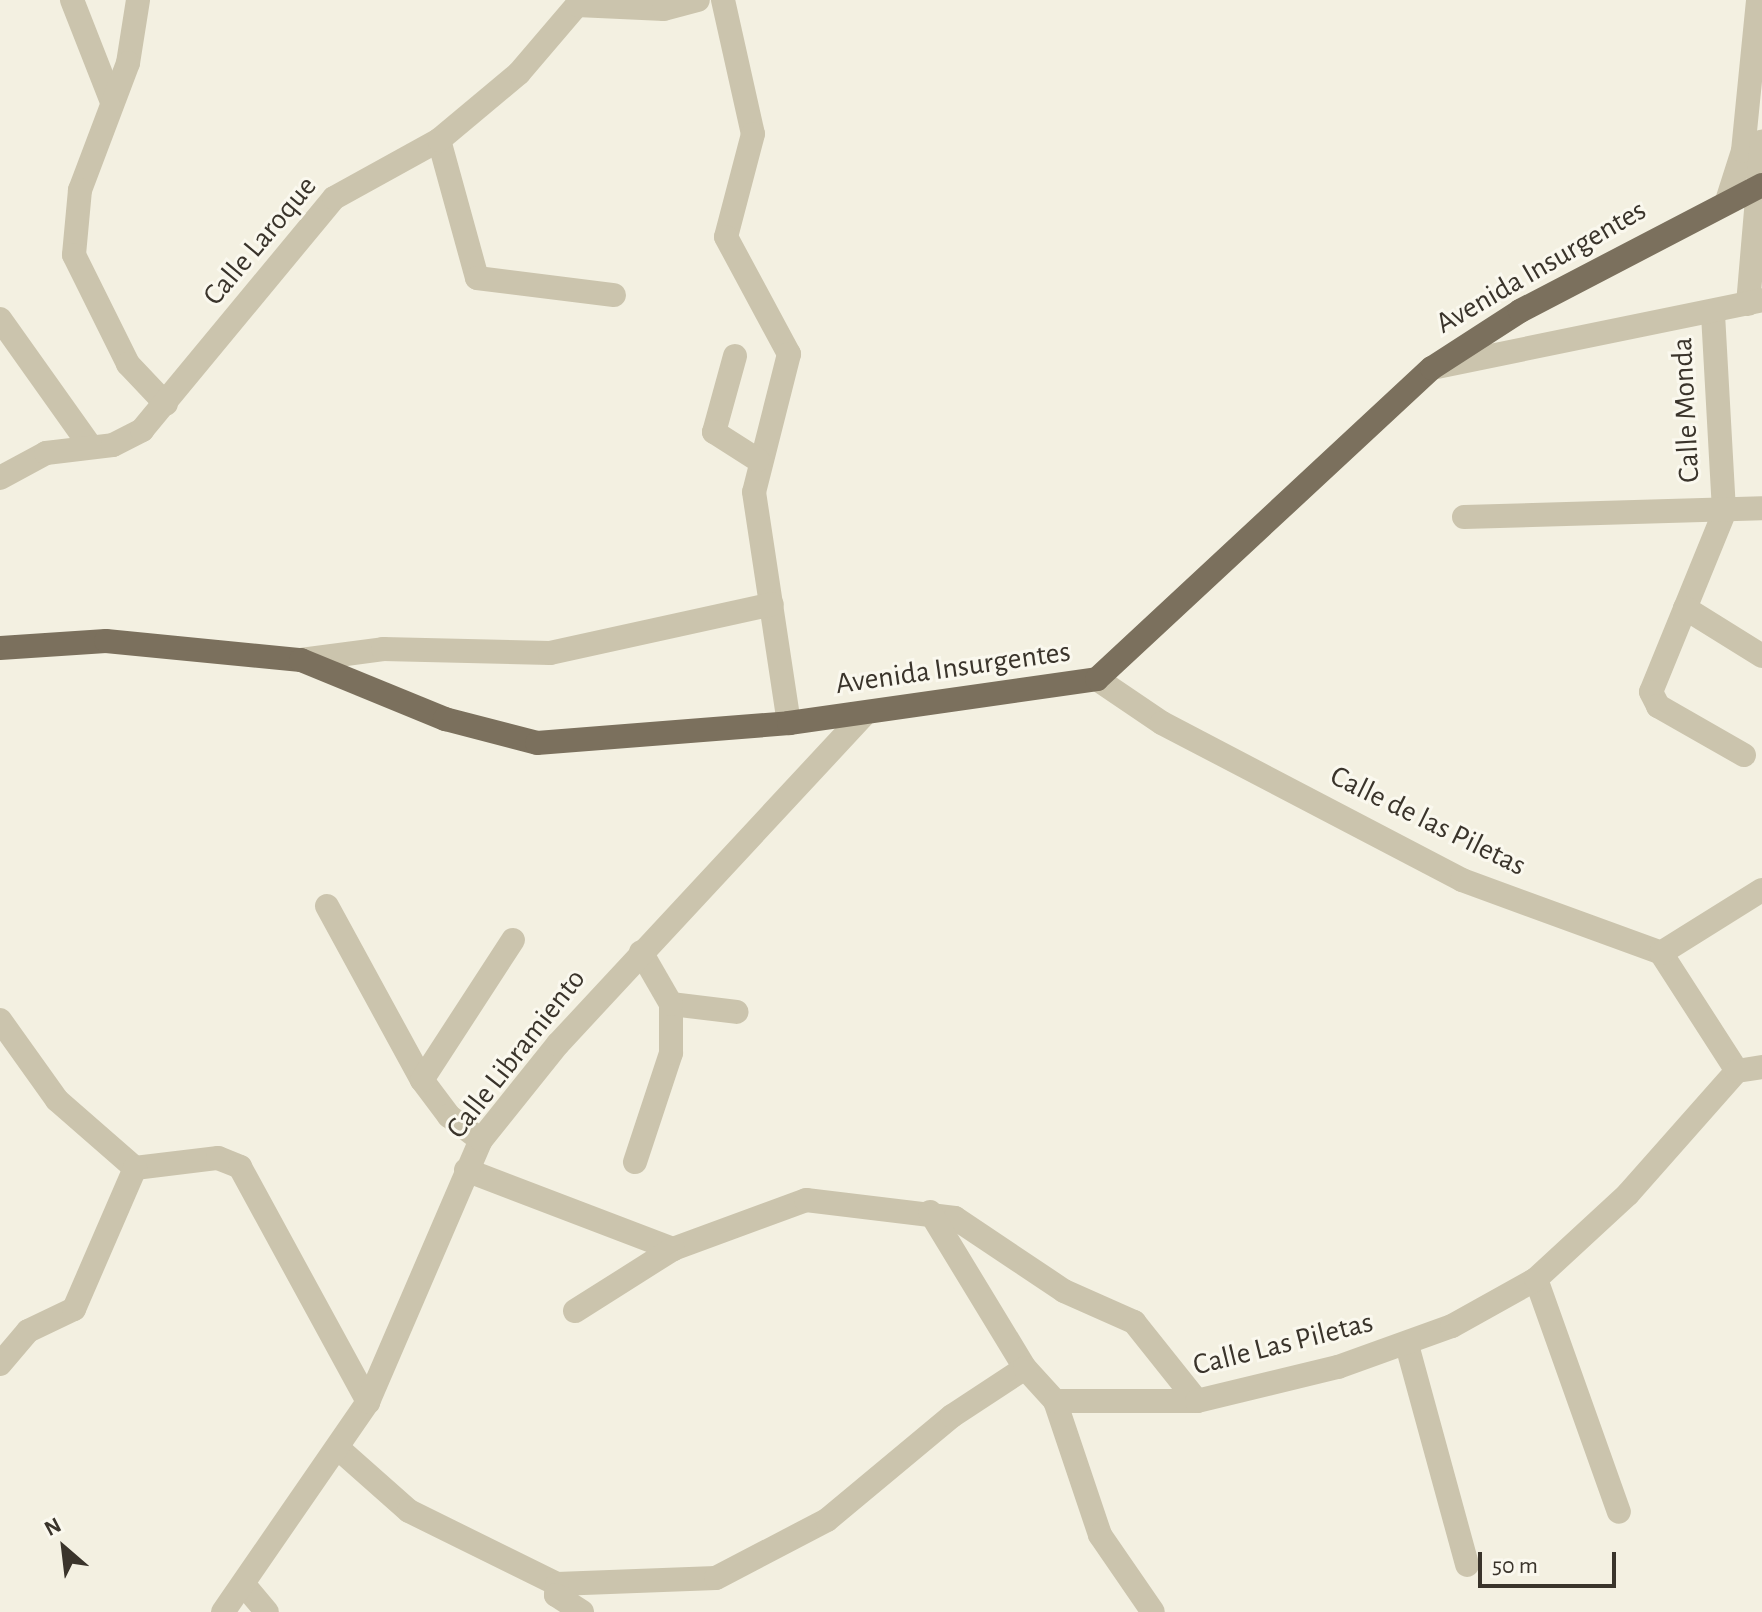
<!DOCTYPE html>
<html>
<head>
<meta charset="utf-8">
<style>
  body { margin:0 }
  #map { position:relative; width:1762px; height:1612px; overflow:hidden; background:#f3f0e1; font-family:"Alegreya Sans",sans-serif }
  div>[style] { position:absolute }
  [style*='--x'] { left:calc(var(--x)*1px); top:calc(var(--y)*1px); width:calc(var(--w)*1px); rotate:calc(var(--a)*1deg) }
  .minor>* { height:24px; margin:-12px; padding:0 12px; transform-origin:12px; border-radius:12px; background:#cbc4ad }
  .major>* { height:24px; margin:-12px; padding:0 12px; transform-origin:12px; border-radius:12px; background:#7b705d }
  span { translate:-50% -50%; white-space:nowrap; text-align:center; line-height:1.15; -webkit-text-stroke:6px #faf8ee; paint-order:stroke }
  .street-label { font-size:30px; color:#3a342b }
  .north { position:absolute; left:24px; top:1508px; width:80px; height:80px; -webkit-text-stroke:6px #faf8ee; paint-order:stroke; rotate:332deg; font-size:22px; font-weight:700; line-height:32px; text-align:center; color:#3a342b }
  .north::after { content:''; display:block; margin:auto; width:28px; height:36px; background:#3a342b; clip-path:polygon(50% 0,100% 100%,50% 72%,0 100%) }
  .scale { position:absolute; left:1478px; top:1552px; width:138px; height:36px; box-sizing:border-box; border:4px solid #3a342b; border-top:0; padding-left:10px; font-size:24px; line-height:28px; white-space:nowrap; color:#3a342b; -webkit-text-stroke:6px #faf8ee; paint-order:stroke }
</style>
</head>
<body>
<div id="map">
  <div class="minor">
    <i style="--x:72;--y:0;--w:110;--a:68.6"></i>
    <i style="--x:138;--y:0;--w:64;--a:99"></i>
    <i style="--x:128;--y:63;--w:136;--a:110.7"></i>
    <i style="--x:80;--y:190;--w:65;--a:95.3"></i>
    <i style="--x:74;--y:255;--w:122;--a:63.6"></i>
    <i style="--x:128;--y:364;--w:55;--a:46.5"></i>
    <i style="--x:723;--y:0;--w:137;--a:77.4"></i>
    <i style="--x:753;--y:134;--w:106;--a:104.7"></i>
    <i style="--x:726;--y:237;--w:133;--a:61.7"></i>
    <i style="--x:789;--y:354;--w:142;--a:104.2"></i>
    <i style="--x:754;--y:492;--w:234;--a:81.4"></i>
    <i style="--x:439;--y:140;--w:143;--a:74.6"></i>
    <i style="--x:477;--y:278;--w:138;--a:7.1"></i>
    <i style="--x:1727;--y:201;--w:52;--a:-72.3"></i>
    <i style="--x:1743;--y:151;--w:152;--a:-84.3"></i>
    <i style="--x:1748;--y:304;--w:163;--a:-85.1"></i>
    <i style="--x:1713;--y:314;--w:199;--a:86.8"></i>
    <i style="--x:1724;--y:513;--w:193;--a:112.2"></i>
    <i style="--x:1651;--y:692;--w:16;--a:63"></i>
    <i style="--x:1658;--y:706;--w:99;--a:29.7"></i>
    <i style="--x:0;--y:319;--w:157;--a:54.6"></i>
    <i style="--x:735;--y:356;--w:79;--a:105.4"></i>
    <i style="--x:714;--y:432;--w:52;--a:32.5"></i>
    <i style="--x:1432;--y:368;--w:337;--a:-11.6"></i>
    <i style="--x:0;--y:478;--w:52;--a:-28.5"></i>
    <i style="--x:46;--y:453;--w:67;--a:-6.8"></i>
    <i style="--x:113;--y:445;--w:33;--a:-27"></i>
    <i style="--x:142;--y:430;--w:301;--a:-50.4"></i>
    <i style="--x:334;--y:198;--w:120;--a:-28.9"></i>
    <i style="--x:439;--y:140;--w:104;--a:-39.9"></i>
    <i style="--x:519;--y:73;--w:89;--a:-49.5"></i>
    <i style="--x:577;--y:5;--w:87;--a:2.6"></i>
    <i style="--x:664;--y:9;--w:35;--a:-15"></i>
    <i style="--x:1464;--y:517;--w:298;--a:-1.7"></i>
    <i style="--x:1685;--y:608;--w:91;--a:31.9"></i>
    <i style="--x:301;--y:660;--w:83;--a:-7.6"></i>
    <i style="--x:383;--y:649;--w:167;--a:1.4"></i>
    <i style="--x:550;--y:653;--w:227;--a:-12.4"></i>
    <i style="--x:1097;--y:679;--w:78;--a:34.1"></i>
    <i style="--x:1162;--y:723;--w:339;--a:27.6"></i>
    <i style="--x:1462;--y:880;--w:212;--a:20.1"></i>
    <i style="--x:1661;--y:953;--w:140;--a:57.2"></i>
    <i style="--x:327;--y:906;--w:198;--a:61.4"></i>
    <i style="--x:422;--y:1080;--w:45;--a:53.1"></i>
    <i style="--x:449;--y:1116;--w:40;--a:37"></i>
    <i style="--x:1661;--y:953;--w:119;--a:-32"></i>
    <i style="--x:671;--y:1004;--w:66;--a:6.9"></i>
    <i style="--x:0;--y:1020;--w:98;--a:54.5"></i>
    <i style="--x:57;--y:1100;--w:103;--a:41.1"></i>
    <i style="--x:135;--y:1168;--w:84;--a:-6.9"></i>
    <i style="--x:218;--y:1158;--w:24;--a:22"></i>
    <i style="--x:240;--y:1167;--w:268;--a:61.4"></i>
    <i style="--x:422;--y:1080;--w:167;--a:-57"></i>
    <i style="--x:635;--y:1162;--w:115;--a:-71.7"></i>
    <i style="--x:671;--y:1053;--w:49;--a:-90"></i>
    <i style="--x:671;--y:1004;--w:60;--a:-120"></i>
    <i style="--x:466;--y:1170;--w:222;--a:20.9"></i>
    <i style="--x:673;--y:1249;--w:142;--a:-20.2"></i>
    <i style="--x:806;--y:1200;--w:150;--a:6.9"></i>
    <i style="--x:955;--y:1218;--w:131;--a:33.8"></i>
    <i style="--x:1064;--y:1291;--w:77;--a:23.9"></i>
    <i style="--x:1134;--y:1322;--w:101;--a:51.4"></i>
    <i style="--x:930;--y:1212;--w:183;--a:58.7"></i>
    <i style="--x:1536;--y:1279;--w:247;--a:70.4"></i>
    <i style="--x:575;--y:1311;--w:116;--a:-32.3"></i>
    <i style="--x:1407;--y:1345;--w:228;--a:74.7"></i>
    <i style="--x:0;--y:1364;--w:43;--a:-49.7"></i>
    <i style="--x:28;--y:1331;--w:51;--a:-25.6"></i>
    <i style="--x:74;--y:1309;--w:154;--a:-66.6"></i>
    <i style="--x:1055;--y:1401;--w:141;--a:71.4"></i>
    <i style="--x:1100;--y:1535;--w:93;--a:55.5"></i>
    <i style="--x:340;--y:1450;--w:92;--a:41.5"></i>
    <i style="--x:409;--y:1511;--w:165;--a:26.3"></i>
    <i style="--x:557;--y:1584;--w:159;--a:-2.2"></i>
    <i style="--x:716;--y:1578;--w:125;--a:-27.6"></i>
    <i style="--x:827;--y:1520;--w:163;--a:-39.8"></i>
    <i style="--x:952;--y:1416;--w:87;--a:-33.3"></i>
    <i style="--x:1025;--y:1368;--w:45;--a:47.7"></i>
    <i style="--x:1055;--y:1401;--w:142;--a:0"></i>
    <i style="--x:1197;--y:1401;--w:145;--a:-13.6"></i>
    <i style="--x:1338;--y:1367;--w:121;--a:-19.8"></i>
    <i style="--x:1452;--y:1326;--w:96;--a:-29.2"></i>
    <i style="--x:1536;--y:1279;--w:125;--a:-42.7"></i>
    <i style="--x:1628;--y:1194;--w:164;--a:-48.5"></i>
    <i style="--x:1737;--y:1071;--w:25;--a:-9"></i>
    <i style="--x:557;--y:1584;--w:11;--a:95"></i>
    <i style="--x:556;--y:1595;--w:31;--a:33"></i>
    <i style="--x:245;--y:1586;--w:34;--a:50"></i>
    <i style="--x:223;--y:1612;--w:255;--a:-55.4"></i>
    <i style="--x:368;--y:1402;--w:285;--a:-66.7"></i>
    <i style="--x:481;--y:1140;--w:123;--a:-51.3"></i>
    <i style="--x:558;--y:1044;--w:452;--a:-47.1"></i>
  </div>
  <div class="major">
    <i style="--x:0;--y:648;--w:106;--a:-3.8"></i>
    <i style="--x:106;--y:641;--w:196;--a:5.6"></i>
    <i style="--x:301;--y:660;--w:156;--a:22.3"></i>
    <i style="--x:445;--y:719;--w:95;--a:14.6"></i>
    <i style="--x:537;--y:743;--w:253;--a:-4.5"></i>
    <i style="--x:789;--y:723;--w:311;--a:-8.1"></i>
    <i style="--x:1097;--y:679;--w:457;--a:-42.9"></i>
    <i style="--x:1432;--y:368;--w:105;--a:-32.9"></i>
    <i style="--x:1520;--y:311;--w:273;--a:-27.5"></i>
  </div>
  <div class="street-label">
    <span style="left:260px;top:241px;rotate:-50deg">Calle Laroque</span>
    <span style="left:1541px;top:267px;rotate:-30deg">Avenida Insurgentes</span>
    <span style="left:1686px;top:410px;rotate:-93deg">Calle Monda</span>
    <span style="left:953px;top:668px;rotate:-8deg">Avenida Insurgentes</span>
    <span style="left:1428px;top:821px;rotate:26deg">Calle de las Piletas</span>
    <span style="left:516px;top:1054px;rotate:-52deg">Calle Libramiento</span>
    <span style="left:1283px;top:1344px;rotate:-14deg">Calle Las Piletas</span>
  </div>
  <div class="north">N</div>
  <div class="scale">50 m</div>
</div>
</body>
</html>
